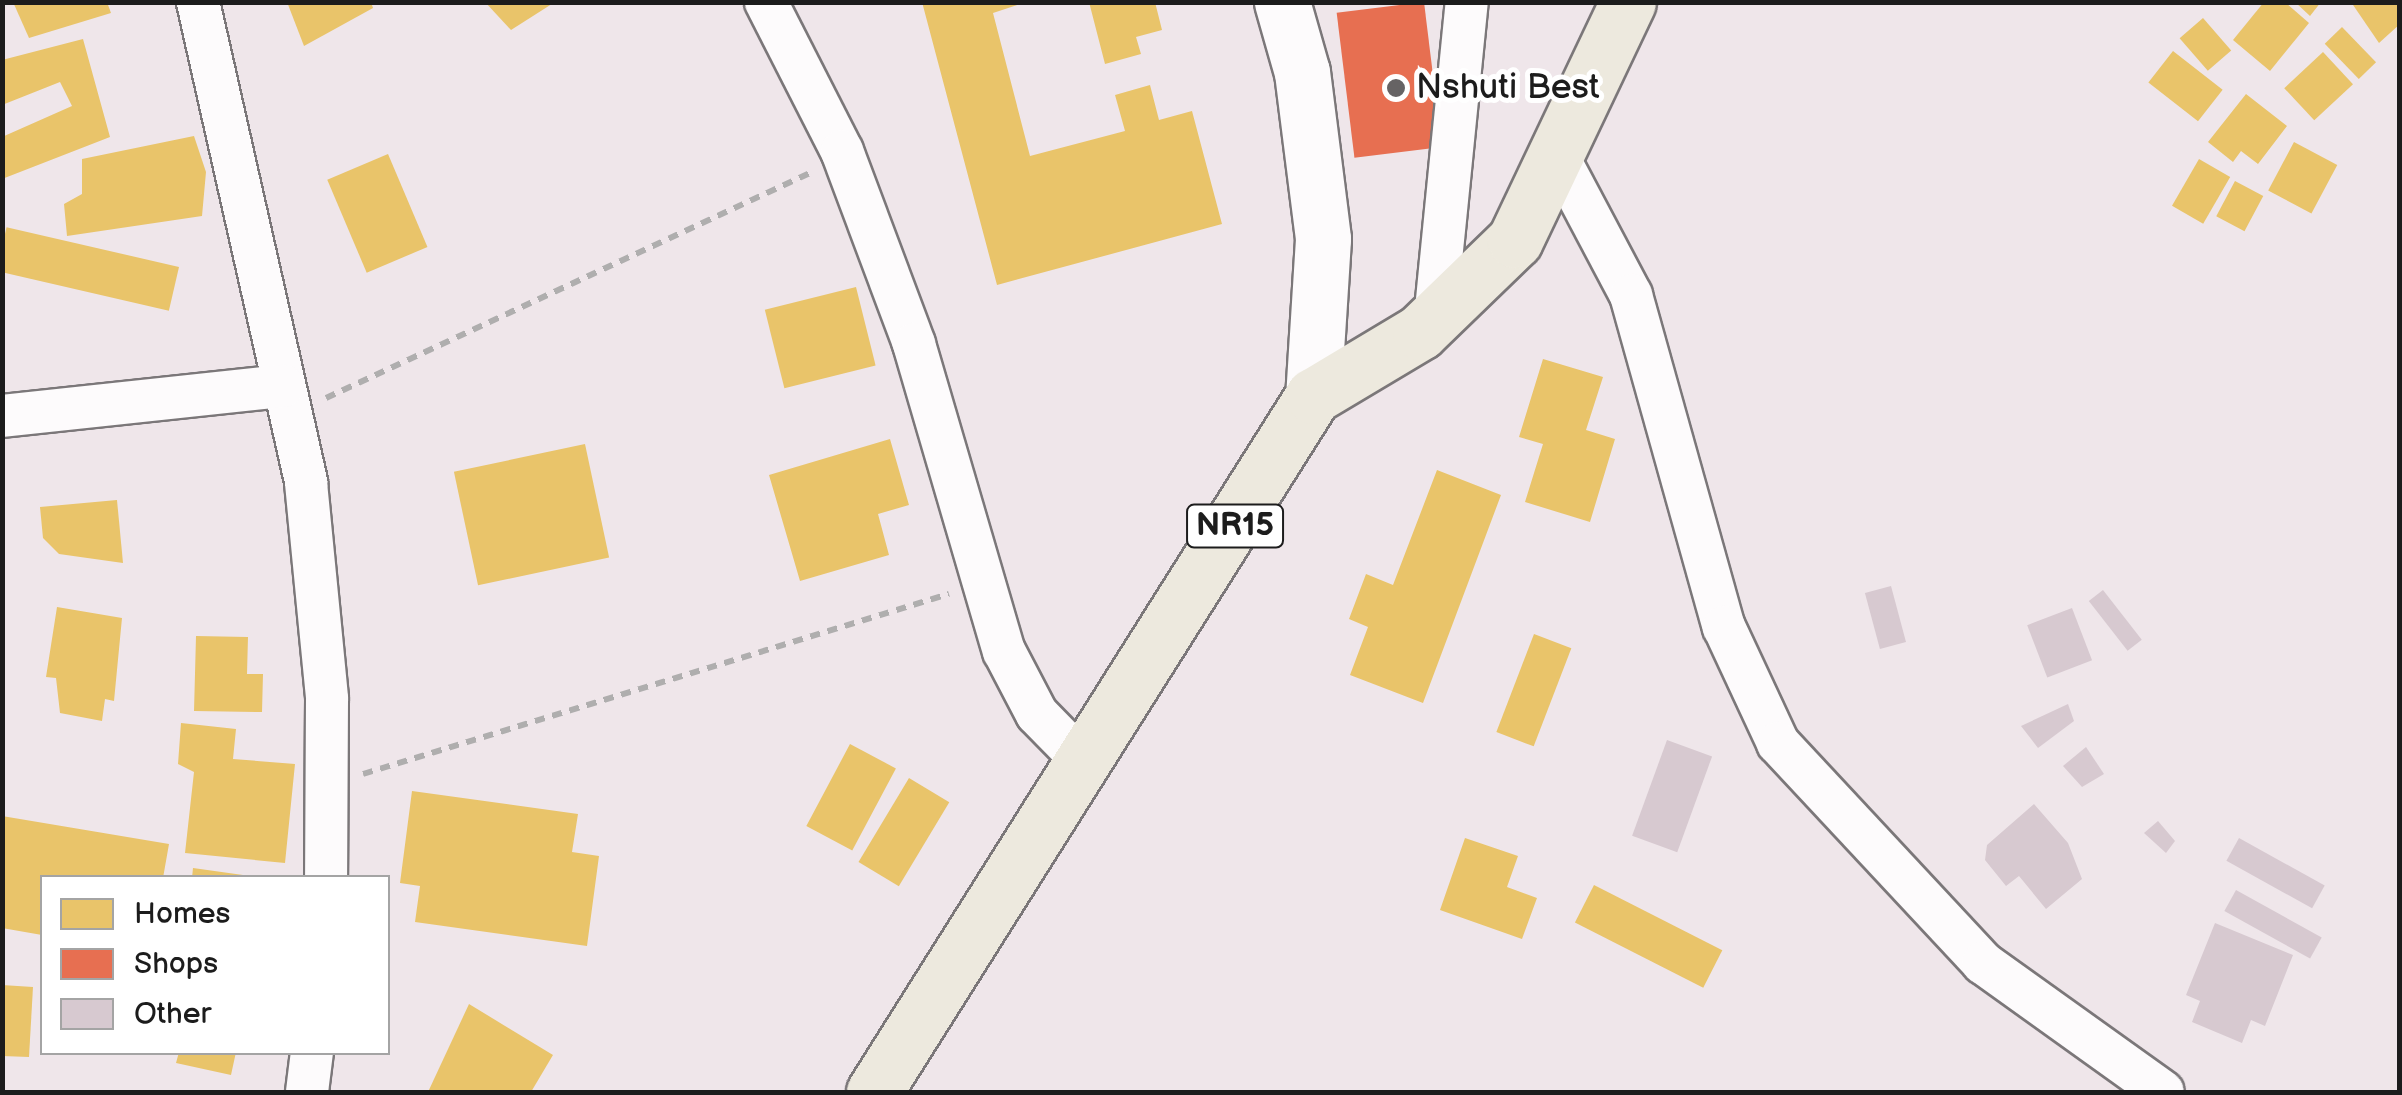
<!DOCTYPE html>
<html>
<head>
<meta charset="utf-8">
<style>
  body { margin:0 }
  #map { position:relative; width:2402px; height:1095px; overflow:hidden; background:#efe6ea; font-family:"Balsamiq Sans",sans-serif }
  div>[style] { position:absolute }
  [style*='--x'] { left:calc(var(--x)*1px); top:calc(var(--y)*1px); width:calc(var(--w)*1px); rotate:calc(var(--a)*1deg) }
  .homes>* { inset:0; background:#e9c46a; transform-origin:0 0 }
  .shops>* { inset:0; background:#e76f51; transform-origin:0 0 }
  .building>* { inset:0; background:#d7c9d0; transform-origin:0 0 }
  .path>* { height:6px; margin-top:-3px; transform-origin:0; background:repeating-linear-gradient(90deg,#afaeae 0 10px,transparent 0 18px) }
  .roads { filter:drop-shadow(2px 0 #7b7779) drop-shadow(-2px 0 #7b7779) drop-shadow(0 2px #7b7779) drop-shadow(0 -2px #7b7779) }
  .street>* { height:42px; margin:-21px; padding:0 21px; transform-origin:21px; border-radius:21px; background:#fdfbfc }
  .secondary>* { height:55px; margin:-27.5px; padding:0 27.5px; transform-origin:27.5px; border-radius:27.5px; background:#fdfbfc }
  .highway>* { height:55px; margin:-27.5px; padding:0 27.5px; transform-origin:27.5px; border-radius:27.5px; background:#ede9de }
  .dots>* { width:28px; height:28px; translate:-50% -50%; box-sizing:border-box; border:5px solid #fff; border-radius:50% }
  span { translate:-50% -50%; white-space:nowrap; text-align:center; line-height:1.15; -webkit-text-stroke:10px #fff; paint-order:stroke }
  .shield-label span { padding:2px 8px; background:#fff; border:2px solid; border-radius:8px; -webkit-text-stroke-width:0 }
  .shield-label { font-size:32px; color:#1c1c1c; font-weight:700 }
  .poi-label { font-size:35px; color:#1c1c1c }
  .left { translate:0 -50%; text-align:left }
  .frame { position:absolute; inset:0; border:5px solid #1c1c1c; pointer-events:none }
  .legend { position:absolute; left:40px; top:875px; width:350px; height:180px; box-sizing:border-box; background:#fff; border:2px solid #a4a4a4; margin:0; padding:12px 18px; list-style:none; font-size:30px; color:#1c1c1c }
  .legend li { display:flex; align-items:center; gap:20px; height:50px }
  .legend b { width:50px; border:2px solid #a4a4a4 }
</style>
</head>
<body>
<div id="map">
  <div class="homes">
    <i style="clip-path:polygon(13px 2px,107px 2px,111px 13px,29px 38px)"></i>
    <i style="clip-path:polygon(287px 2px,371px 2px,373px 8px,304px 46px)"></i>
    <i style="clip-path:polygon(485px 2px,555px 2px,511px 30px)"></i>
    <i style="clip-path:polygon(922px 2px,1026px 2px,993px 13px,1030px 156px,1125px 131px,1115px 95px,1150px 85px,1159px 120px,1192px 111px,1222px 224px,997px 285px)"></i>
    <i style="clip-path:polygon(1089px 2px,1155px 2px,1162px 30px,1136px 37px,1141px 54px,1105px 64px)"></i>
    <i style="clip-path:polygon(2264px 2px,2285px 2px,2309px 23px,2270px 71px,2233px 40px)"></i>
    <i style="clip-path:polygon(2295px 2px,2321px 2px,2310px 16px)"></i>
    <i style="clip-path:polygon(2351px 2px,2400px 2px,2400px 24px,2379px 43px)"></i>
    <i style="left:2203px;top:18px;width:43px;height:31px;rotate:49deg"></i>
    <i style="left:2342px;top:27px;width:49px;height:24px;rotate:46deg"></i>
    <i style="clip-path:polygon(83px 39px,110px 137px,2px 179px,2px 137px,72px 106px,60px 82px,2px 105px,2px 60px)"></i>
    <i style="left:2173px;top:51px;width:63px;height:40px;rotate:38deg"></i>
    <i style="left:2323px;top:52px;width:44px;height:53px;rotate:47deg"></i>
    <i style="clip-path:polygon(2246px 94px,2287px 126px,2258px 164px,2241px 151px,2233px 162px,2208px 142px)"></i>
    <i style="clip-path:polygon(194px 136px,206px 172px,202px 216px,67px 236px,64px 204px,82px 194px,82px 159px)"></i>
    <i style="left:2294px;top:142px;width:49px;height:55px;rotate:28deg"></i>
    <i style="left:388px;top:154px;width:101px;height:66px;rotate:67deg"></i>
    <i style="left:2199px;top:159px;width:36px;height:54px;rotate:30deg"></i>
    <i style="left:2235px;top:181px;width:32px;height:40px;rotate:28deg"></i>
    <i style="left:179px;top:267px;width:45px;height:177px;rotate:103deg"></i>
    <i style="left:856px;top:287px;width:81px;height:94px;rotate:76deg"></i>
    <i style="clip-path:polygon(1543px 359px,1603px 377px,1586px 430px,1615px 439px,1590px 522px,1525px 502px,1543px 444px,1519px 437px)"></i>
    <i style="clip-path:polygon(890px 439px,909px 505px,878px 514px,889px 555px,800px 581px,769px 475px)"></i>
    <i style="left:585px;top:444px;width:116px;height:134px;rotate:78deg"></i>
    <i style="clip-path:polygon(1437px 470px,1501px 495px,1423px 703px,1350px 675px,1368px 627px,1349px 619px,1366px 574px,1393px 585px)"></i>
    <i style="clip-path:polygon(117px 500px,123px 563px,59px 554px,43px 538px,40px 507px)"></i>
    <i style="clip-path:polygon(57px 607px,122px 618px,114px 701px,105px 699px,102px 721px,60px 713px,56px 678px,46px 677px)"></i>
    <i style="left:1534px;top:634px;width:40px;height:105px;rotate:21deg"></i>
    <i style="clip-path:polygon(196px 636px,248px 637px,247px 674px,263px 674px,262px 712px,194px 711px)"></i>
    <i style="clip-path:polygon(181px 723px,236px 729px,233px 759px,295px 764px,285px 863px,185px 853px,194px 772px,178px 764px)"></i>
    <i style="left:850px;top:744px;width:52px;height:93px;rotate:28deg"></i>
    <i style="left:909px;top:778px;width:47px;height:98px;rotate:31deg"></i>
    <i style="clip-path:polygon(412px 791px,578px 814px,572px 852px,599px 856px,587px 946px,415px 922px,420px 886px,400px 883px)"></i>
    <i style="clip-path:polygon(2px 816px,169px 844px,163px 878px,42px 878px,42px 935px,2px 928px)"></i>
    <i style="clip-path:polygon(1465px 838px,1518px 856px,1507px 887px,1537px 898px,1522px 939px,1440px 910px)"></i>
    <i style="clip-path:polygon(193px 868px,243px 875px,243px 878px,192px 878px)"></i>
    <i style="left:1594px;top:885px;width:144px;height:42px;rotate:27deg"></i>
    <i style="clip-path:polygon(2px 985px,33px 987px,29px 1057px,2px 1056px)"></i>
    <i style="clip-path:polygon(469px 1004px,553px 1055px,531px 1092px,428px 1092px)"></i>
    <i style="clip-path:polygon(179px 1052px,236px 1052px,231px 1075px,176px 1063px)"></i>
  </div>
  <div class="shops">
    <i style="left:1424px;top:2px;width:146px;height:88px;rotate:83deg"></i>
  </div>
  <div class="building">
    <i style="left:1891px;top:586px;width:58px;height:27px;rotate:75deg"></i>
    <i style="left:2103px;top:590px;width:63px;height:18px;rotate:52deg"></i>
    <i style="left:2072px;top:608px;width:56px;height:48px;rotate:69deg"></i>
    <i style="clip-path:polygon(2068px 704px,2074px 721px,2038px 748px,2021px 726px)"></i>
    <i style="left:1667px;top:740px;width:48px;height:102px;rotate:20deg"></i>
    <i style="clip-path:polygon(2086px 747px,2104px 774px,2082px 787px,2063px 766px)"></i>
    <i style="clip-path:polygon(2034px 804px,2068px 843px,2082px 879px,2046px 909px,2019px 876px,2006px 886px,1985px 860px,1987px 845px)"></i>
    <i style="clip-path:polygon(2158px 821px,2175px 841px,2166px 853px,2144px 833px)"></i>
    <i style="left:2239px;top:838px;width:98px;height:26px;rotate:29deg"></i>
    <i style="left:2236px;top:890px;width:98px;height:24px;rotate:29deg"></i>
    <i style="clip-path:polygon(2215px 923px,2293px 955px,2265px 1026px,2251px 1020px,2242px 1043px,2192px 1022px,2200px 1001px,2186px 995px)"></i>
  </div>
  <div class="path">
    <i style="--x:326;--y:398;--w:536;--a:-24.94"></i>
    <i style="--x:363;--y:774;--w:613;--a:-17.08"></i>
  </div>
  <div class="roads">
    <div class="street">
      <i style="--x:198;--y:2;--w:493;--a:77.3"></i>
      <i style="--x:306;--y:483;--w:217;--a:84.4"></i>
      <i style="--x:327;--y:699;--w:179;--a:90.3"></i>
      <i style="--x:766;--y:2;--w:167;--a:63"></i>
      <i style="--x:842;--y:151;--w:206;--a:69.5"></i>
      <i style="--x:914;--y:344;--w:320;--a:73.7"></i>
      <i style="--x:1004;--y:651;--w:71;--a:62.4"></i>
      <i style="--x:1037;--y:714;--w:66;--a:45.6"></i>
      <i style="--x:1560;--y:161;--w:152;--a:62.1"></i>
      <i style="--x:1631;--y:295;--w:345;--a:74.4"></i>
      <i style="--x:1724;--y:627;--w:128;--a:65"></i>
      <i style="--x:1778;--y:743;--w:301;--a:47"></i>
      <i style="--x:1983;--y:963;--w:221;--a:35.6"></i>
      <i style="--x:1435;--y:320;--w:320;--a:-84.3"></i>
      <i style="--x:2;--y:416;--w:283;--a:-6.1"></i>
      <i style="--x:307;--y:1092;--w:40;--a:-82.9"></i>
    </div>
    <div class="secondary">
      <i style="--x:1282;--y:2;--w:73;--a:74.1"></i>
      <i style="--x:1302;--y:72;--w:168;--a:82.8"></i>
      <i style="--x:1323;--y:239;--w:157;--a:93.6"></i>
    </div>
    <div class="highway">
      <i style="--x:874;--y:1092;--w:823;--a:-57.76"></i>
      <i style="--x:1313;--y:396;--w:125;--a:-30.9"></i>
      <i style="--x:1420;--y:332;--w:132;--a:-44.1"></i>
      <i style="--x:1515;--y:240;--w:263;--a:-64.6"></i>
    </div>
  </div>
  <div class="dots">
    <i style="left:1396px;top:88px;background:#666364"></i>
  </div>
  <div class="shield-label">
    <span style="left:1235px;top:526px">NR15</span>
  </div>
  <div class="poi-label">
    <span class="left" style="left:1416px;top:88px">Nshuti Best</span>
  </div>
  <div class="frame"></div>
  <ul class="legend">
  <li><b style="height:28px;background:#e9c46a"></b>Homes</li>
  <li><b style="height:28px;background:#e76f51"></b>Shops</li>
  <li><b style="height:28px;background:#d7c9d0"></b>Other</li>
  </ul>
</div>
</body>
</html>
